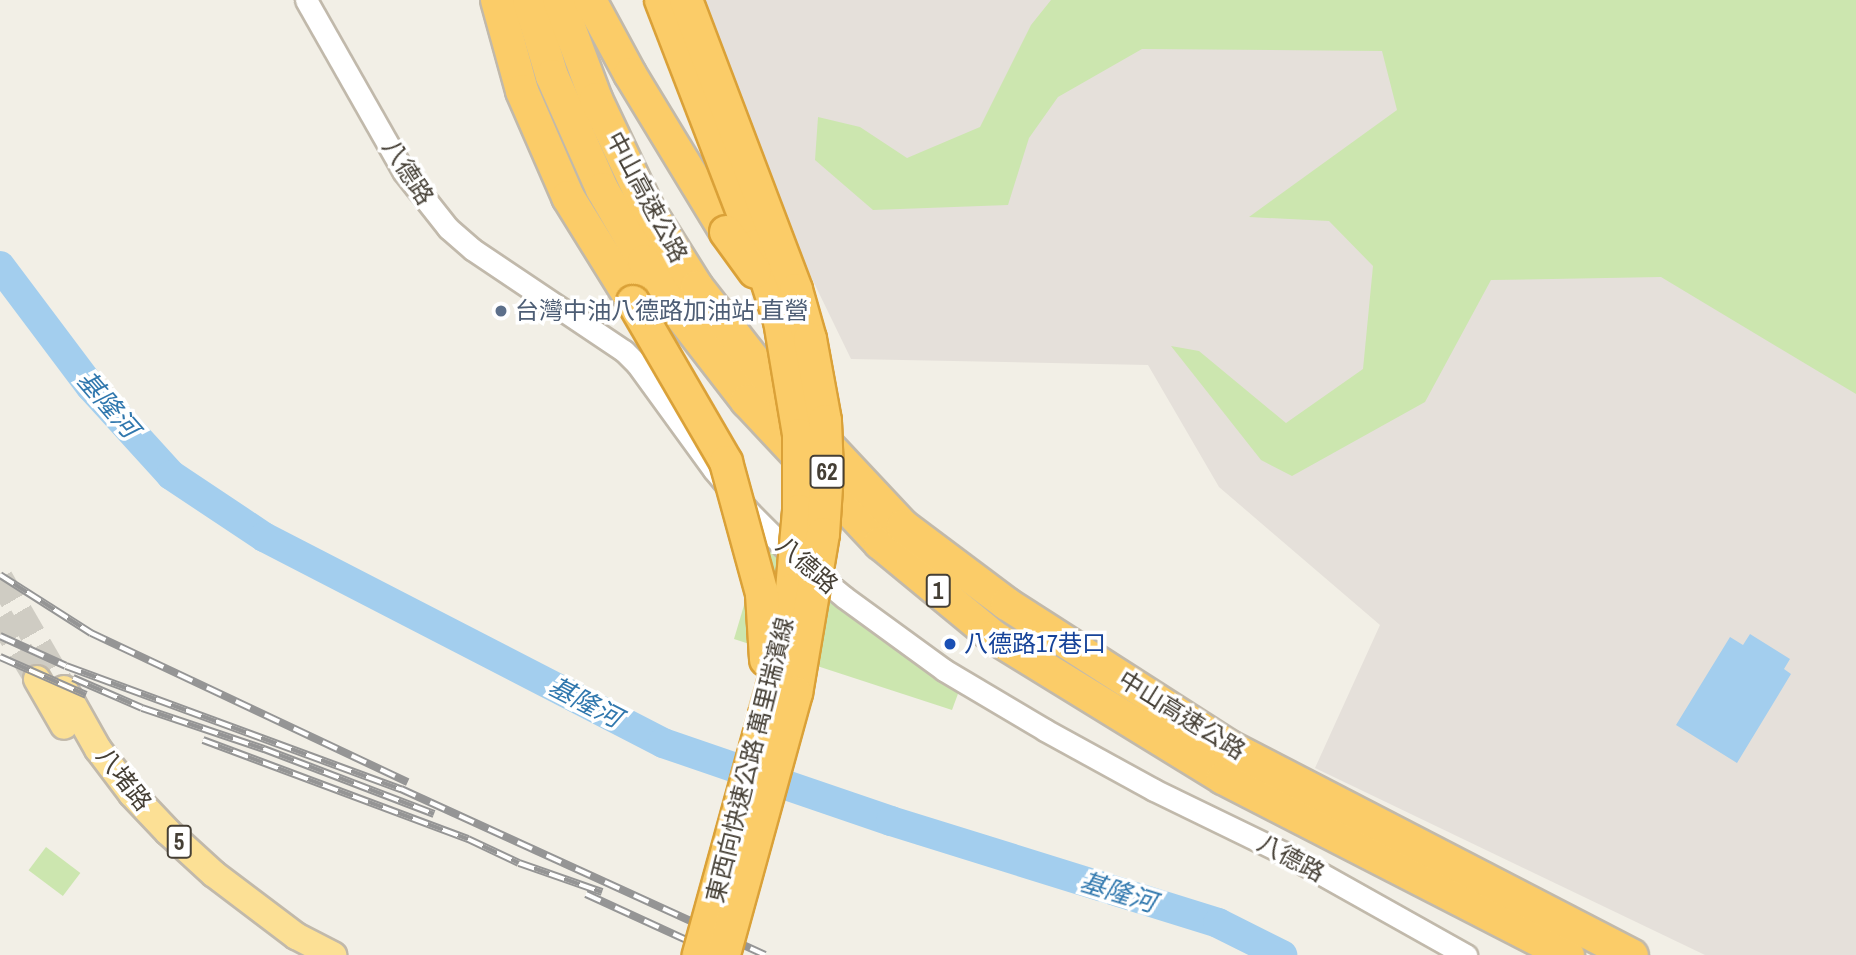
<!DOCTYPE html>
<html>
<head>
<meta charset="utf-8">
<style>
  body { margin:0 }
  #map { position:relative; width:1856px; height:955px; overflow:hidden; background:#f2efe6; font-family:"Archivo Narrow","Noto Sans TC",sans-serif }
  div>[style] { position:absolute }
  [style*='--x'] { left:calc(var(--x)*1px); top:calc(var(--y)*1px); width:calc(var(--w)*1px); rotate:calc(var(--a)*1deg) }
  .industrial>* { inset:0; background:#e5e0da }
  .green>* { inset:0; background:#cce6af; transform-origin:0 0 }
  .water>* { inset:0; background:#a3ceee }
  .river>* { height:30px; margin:-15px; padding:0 15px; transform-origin:15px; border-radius:15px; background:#a3ceee }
  .major-tunnel>* { height:26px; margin-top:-13px; transform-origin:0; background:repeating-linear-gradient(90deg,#cfccc3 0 26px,transparent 0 39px) }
  .roads { filter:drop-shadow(2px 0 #c1b9ab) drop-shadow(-2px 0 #c1b9ab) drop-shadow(0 2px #c1b9ab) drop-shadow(0 -2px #c1b9ab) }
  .minor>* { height:21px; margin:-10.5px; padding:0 10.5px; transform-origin:10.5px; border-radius:10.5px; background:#fff }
  .major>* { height:26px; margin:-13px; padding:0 13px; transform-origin:13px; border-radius:13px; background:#fce095 }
  .highway>* { height:32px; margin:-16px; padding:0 16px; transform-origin:16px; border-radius:16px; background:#fbcc68 }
  .rail>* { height:8px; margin-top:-4px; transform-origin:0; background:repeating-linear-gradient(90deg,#fff 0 16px,#959595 0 32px); box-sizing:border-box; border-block:2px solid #959595 }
  .bridges { filter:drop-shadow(2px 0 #daa138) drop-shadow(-2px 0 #daa138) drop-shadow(0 2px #daa138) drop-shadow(0 -2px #daa138) }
  .highway-bridge>* { height:32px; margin:-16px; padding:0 16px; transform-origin:16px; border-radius:16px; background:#fbcc68 }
  .dots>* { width:19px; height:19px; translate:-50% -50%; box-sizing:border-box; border:4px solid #fff; border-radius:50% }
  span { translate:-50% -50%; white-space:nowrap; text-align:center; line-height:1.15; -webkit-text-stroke:7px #fff; paint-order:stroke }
  .shield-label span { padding:2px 5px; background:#fff; border:2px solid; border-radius:5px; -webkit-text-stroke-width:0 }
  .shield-label { font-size:23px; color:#453f35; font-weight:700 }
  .street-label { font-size:24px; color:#453f35 }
  .service-label { font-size:24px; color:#4e5e75 }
  .left { translate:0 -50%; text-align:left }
  .transit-label { font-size:24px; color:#164399 }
  .water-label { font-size:26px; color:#3178ae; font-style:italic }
</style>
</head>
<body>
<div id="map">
  <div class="industrial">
    <i style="clip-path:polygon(702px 0,1856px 0,1856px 955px,1705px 955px,1315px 768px,1380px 625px,1219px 487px,1148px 365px,851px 359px,800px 254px)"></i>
  </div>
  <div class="green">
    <i style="clip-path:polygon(1051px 0,1856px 0,1856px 394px,1661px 277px,1491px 280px,1425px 402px,1292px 476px,1261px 460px,1171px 346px,1199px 351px,1286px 423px,1363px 369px,1373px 266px,1329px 221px,1249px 217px,1397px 110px,1382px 51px,1142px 49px,1058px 97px,1029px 138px,1008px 205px,873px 210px,815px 160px,818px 117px,860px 127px,907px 158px,980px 127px,1031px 25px)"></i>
    <i style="clip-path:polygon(774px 537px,959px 691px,952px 710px,734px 639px,750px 585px)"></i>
    <i style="left:46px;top:847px;width:43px;height:29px;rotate:37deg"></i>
  </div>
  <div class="water">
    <i style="clip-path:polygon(1750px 634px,1790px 659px,1784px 669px,1791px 674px,1737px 763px,1676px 725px,1730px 637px,1743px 645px)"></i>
  </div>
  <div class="river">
    <i style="--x:0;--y:266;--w:151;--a:53.1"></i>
    <i style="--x:91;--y:387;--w:119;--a:47.7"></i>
    <i style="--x:171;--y:475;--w:112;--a:33.7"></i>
    <i style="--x:264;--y:537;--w:449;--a:27.3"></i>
    <i style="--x:663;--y:743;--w:241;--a:18.9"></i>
    <i style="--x:891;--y:821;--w:343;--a:17.3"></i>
    <i style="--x:1218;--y:923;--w:72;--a:26.6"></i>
  </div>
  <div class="major-tunnel">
    <i style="--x:0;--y:578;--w:128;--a:60"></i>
    <i style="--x:0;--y:617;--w:72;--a:59.2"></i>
  </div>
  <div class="roads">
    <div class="minor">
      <i style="--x:306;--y:0;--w:197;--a:60.4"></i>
      <i style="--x:403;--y:171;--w:73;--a:51.7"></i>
      <i style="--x:448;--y:228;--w:32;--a:41"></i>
      <i style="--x:472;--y:249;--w:183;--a:33.9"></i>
      <i style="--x:624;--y:351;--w:18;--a:45"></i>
      <i style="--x:637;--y:364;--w:131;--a:54"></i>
      <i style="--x:714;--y:470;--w:56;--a:50.1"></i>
      <i style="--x:750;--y:513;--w:55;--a:45"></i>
      <i style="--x:789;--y:552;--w:71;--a:39.3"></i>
      <i style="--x:844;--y:597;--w:124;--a:36.1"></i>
      <i style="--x:944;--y:670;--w:117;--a:30.7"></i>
      <i style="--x:1045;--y:730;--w:124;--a:28.8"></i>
      <i style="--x:1154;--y:790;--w:144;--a:25.9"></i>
      <i style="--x:1284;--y:853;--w:209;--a:29.3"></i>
    </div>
    <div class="major">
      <i style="--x:37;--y:679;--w:54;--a:60.1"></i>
      <i style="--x:64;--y:689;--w:69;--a:60.5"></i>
      <i style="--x:98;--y:749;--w:56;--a:52.9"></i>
      <i style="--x:132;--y:794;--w:52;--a:46.5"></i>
      <i style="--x:168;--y:832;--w:62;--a:42.4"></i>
      <i style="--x:214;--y:874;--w:103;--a:37.1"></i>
      <i style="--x:296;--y:936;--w:42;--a:27.2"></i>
    </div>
    <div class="highway">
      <i style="--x:497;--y:0;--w:94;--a:74.6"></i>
      <i style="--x:522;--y:91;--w:116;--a:66.5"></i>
      <i style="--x:568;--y:197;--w:123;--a:58.2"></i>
      <i style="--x:529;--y:0;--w:79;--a:73.2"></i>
      <i style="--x:552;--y:76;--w:124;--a:66.1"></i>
      <i style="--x:602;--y:189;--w:83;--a:59.7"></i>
      <i style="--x:644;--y:261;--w:66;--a:56.1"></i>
      <i style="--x:681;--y:316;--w:108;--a:52.2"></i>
      <i style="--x:747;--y:401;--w:195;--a:46.9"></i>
      <i style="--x:880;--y:543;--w:148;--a:39.5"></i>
      <i style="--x:994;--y:637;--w:269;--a:31.6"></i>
      <i style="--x:1223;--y:778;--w:388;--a:27.2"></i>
      <i style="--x:559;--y:0;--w:106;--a:69.5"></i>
      <i style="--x:596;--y:99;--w:119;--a:64.7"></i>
      <i style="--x:647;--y:207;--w:94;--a:58"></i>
      <i style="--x:697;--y:287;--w:145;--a:52"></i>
      <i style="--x:786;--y:401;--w:171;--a:46.9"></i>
      <i style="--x:903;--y:526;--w:130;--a:36.9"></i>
      <i style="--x:1007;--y:604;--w:263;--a:32.7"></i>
      <i style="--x:1228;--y:746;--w:455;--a:27.4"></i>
      <i style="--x:590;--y:0;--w:84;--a:61.6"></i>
      <i style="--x:630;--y:74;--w:185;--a:58.7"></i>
    </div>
  </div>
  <div class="rail">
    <i style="--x:0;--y:575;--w:108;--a:32.5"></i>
    <i style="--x:91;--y:633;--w:350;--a:25.2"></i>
    <i style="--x:0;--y:636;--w:72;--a:24.4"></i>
    <i style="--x:66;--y:666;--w:357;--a:20.2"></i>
    <i style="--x:401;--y:789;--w:400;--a:24.5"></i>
    <i style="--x:0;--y:657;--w:94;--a:23.8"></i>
    <i style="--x:73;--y:678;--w:75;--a:23.5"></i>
    <i style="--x:142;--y:708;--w:129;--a:18.6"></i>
    <i style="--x:264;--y:749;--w:182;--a:20.9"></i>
    <i style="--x:203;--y:740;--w:283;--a:20.5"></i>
    <i style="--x:468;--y:839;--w:56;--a:25.2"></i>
    <i style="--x:519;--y:863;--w:88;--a:19.3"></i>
    <i style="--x:586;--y:894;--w:146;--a:24.6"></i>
  </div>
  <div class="bridges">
    <div class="highway-bridge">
      <i style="--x:661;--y:0;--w:264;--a:68.9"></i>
      <i style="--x:756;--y:246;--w:79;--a:72.3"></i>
      <i style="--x:780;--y:321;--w:116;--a:80.5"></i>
      <i style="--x:799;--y:435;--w:76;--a:90"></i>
      <i style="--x:799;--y:511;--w:79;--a:95.1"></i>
      <i style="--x:792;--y:590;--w:82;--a:100.5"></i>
      <i style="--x:777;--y:671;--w:295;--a:105.4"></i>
      <i style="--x:686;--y:0;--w:310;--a:69.2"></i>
      <i style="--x:796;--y:290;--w:51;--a:74.1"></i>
      <i style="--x:810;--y:339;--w:83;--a:79.6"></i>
      <i style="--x:825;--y:421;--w:51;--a:87.8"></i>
      <i style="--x:827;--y:472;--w:62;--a:93.7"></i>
      <i style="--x:823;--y:534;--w:161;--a:99.6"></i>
      <i style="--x:796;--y:693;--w:272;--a:105.4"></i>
      <i style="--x:726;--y:232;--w:49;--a:54.1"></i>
      <i style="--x:633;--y:302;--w:185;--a:59.8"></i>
      <i style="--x:726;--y:462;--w:137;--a:74.7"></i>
      <i style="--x:762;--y:594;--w:66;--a:86.5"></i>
    </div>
  </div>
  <div class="dots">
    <i style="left:501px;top:311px;background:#5c6f8a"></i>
    <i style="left:950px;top:644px;background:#1a4fb4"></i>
  </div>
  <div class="shield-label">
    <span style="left:827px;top:472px">62</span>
    <span style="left:938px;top:591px">1</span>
    <span style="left:179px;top:842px">5</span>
  </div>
  <div class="street-label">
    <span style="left:408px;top:172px;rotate:57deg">八德路</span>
    <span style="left:647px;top:197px;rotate:62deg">中山高速公路</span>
    <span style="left:807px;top:565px;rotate:41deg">八德路</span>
    <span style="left:1182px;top:715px;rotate:32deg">中山高速公路</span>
    <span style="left:750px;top:760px;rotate:-76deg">東西向快速公路 萬里瑞濱線</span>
    <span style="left:124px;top:779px;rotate:52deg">八堵路</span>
    <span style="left:1291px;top:858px;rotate:28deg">八德路</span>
  </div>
  <div class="service-label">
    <span class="left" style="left:515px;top:311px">台灣中油八德路加油站 直營</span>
  </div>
  <div class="transit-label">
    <span class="left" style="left:964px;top:644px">八德路17巷口</span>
  </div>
  <div class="water-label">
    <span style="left:108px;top:404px;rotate:49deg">基隆河</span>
    <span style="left:585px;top:702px;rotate:27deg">基隆河</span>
    <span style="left:1118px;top:892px;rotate:17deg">基隆河</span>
  </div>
</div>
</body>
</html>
